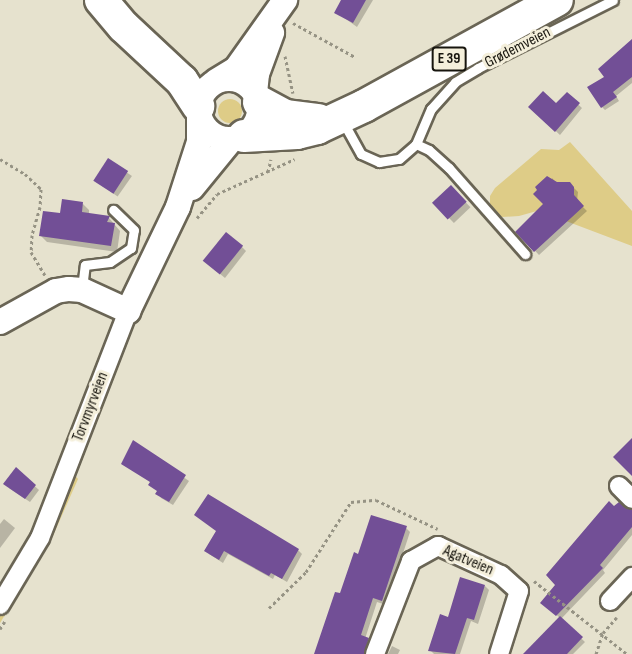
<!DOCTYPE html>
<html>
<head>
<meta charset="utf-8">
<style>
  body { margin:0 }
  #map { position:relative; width:632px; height:654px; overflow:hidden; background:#e6e2ce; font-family:"Sofia Sans Condensed",sans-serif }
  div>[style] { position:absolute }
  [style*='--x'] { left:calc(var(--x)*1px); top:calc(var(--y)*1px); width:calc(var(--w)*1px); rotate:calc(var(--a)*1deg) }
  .green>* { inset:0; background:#decc87 }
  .round { border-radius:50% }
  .shadow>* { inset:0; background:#0003; transform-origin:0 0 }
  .building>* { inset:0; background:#724f96; transform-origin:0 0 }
  .path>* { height:3px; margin-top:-1.5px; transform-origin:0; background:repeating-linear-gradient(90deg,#969384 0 3px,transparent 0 6px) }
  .roads { filter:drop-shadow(2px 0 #6a6555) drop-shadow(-2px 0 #6a6555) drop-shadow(0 2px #6a6555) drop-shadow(0 -2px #6a6555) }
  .lane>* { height:9px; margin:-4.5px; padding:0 4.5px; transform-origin:4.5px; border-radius:4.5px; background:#fff }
  .street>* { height:18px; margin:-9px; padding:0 9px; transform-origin:9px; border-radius:9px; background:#fff }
  .secondary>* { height:24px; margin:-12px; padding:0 12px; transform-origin:12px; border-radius:12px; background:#fff }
  .secondary>.ring { margin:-12px; padding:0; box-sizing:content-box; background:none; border:24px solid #fff; border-radius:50% }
  .highway>* { height:32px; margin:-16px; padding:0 16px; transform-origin:16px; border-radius:16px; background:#fff }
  span { translate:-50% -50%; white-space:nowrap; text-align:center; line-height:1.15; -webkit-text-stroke:6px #f4efdb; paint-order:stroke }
  .shield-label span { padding:2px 4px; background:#f4efdb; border:2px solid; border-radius:4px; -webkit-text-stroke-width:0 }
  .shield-label { font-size:15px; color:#17150e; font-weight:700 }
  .street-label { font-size:16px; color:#17150e }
</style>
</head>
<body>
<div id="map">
  <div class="green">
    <i class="round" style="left:218px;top:99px;width:24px;height:24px"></i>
    <i style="clip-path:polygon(570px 142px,632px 211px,632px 246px,566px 221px,544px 209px,519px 216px,502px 217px,494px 213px,490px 205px,490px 196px,495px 188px,541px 149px,559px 150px)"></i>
    <i style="clip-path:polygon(74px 474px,78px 479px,52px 538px,0 623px,0 611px)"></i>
  </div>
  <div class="shadow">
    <i style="clip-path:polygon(343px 0,373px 0,357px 27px,336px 12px)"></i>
    <i style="clip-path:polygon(632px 44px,632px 83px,616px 96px,619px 101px,605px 110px,602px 107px,606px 77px)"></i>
    <i style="clip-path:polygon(567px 94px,582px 108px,560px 135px,530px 107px,556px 106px)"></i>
    <i style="left:109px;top:160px;width:28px;height:25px;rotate:35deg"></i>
    <i style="clip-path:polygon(552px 178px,557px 184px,570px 184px,578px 192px,577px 201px,587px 211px,539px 255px,517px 232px,545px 204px)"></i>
    <i style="left:451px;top:187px;width:28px;height:23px;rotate:46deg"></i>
    <i style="clip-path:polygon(83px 204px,89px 210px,89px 214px,109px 218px,120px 231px,117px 252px,47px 242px,41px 236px,61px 215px)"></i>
    <i style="clip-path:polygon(242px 247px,246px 251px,225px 278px,209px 265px)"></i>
    <i style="clip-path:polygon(133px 442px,189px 481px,173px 505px,161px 498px)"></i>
    <i style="clip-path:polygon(16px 469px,39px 490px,30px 502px,9px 488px)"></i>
    <i style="clip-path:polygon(614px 508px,632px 514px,632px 535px,603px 570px,605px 573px,561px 619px,585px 642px,573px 654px,532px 654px,560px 618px,546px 606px)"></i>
    <i style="clip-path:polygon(4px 519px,15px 528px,0 548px,0 524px)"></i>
    <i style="clip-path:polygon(406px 528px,410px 532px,386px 605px,377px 602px,364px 642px,355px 654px,316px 654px,359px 556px)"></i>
    <i style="clip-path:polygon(217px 532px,298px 550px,302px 554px,287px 582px,275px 575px,273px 579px,228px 554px,223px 563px,209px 554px)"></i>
    <i style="clip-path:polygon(485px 586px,489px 590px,478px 624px,471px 621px,460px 654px,434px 654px,430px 650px,449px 619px)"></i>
    <i style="clip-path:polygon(392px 646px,400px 650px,398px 654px,388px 654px)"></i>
  </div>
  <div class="building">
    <i style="clip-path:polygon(341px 0,366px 0,353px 23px,334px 13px)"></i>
    <i style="clip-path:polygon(632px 39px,632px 77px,613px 92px,617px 97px,601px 108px,587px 87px,604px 77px,598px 69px)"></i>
    <i style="clip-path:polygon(543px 91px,556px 103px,567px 92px,580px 103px,555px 132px,528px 107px)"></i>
    <i style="left:108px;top:158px;width:24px;height:27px;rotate:33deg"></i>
    <i style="clip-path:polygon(547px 176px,557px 182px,570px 182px,574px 187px,574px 195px,584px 206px,534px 252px,515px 232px,543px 204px,533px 194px,537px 190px,535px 187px)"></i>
    <i style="left:451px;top:185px;width:23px;height:26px;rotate:47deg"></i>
    <i style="clip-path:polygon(62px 199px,83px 202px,82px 212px,110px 216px,107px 222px,115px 223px,111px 246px,39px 236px,43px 211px,60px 213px)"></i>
    <i style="left:226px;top:232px;width:22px;height:37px;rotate:39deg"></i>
    <i style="clip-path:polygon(632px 438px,632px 476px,613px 457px)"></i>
    <i style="clip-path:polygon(133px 440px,186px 475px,169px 502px,155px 494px,157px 491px,148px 485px,150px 482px,121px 464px)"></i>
    <i style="clip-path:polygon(16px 467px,36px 485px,25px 499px,3px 484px)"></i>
    <i style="clip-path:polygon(208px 494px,299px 549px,282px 579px,271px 573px,269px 576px,224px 551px,219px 560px,204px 551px,216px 531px,194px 515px)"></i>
    <i style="clip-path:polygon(609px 501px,614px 506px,619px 502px,632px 510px,632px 527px,600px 565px,603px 568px,556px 616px,540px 603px,555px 585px,546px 575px)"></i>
    <i style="clip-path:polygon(371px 515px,407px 526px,382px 601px,373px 598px,361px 635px,369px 638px,364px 654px,314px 654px,335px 592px,340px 593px,354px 552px,358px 554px)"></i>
    <i style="clip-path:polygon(460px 577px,485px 585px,474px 620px,467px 618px,455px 654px,428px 651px,440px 614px,448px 617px)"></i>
    <i style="clip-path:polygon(560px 616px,583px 637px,567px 654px,523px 654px)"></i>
  </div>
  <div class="path">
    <i style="--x:293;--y:23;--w:71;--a:28.7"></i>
    <i style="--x:285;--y:56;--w:38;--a:78"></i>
    <i style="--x:0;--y:159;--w:29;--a:31"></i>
    <i style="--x:25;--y:174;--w:22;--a:43"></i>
    <i style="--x:41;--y:189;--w:18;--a:93"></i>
    <i style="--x:40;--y:207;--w:29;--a:106"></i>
    <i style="--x:32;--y:235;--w:17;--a:93"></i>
    <i style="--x:31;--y:252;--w:27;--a:59"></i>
    <i style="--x:268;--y:172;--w:13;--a:-77"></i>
    <i style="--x:197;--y:218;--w:31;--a:-50"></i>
    <i style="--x:217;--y:194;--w:85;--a:-24.2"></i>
    <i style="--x:534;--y:581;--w:118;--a:38.1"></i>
    <i style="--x:269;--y:608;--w:52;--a:-44.2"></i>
    <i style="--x:306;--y:572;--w:83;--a:-57.3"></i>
    <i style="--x:351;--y:502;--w:25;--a:-5"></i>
    <i style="--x:376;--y:500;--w:68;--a:25.1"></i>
    <i style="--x:0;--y:629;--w:9;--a:-58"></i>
    <i style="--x:596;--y:654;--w:22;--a:-72"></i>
    <i style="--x:603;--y:633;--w:21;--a:-49"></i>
  </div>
  <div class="roads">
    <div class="lane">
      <i style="--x:342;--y:120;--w:39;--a:61"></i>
      <i style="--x:361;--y:154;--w:20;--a:24"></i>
      <i style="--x:379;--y:162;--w:20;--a:-9"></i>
      <i style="--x:399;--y:159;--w:23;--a:-41"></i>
      <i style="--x:416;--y:144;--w:38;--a:-67"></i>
      <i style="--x:431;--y:109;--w:36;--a:-48"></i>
      <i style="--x:455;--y:82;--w:27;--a:-31"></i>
      <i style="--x:478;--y:68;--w:151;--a:-26.7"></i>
      <i style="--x:416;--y:144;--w:14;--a:25"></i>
      <i style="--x:429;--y:150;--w:27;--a:42"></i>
      <i style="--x:449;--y:168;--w:115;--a:48.5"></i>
      <i style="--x:82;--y:288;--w:23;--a:-83"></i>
      <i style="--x:85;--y:265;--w:25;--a:-7"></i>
      <i style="--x:110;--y:262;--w:25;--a:-34"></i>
      <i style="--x:131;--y:248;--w:18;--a:-81"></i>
      <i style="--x:134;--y:230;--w:29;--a:-136"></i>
    </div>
    <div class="street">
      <i style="--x:619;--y:486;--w:18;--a:45"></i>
      <i style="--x:610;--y:601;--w:33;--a:-47"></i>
      <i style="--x:0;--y:605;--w:78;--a:-59.2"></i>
      <i style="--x:40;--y:538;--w:243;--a:-68.8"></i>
      <i style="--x:375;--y:654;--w:100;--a:-68.8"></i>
      <i style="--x:411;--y:561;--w:31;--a:-29"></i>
      <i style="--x:438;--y:546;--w:69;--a:24.7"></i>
      <i style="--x:501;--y:575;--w:24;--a:42"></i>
      <i style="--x:519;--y:591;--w:66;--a:107.6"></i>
    </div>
    <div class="secondary">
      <i class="ring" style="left:199px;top:79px;width:36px;height:36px"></i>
      <i style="--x:216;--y:81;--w:23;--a:-31"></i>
      <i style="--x:236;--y:69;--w:85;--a:-54.6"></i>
      <i style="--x:255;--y:93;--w:19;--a:-84"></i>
      <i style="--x:257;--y:74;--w:44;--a:-69.9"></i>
      <i style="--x:192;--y:188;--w:63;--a:-50.8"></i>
      <i style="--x:0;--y:322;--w:64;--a:-29"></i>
      <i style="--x:56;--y:291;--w:13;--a:-9"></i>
      <i style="--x:69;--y:289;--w:13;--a:4"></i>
      <i style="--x:82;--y:290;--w:51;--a:24.5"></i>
      <i style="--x:128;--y:311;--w:115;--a:-64.3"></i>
      <i style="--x:178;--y:207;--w:68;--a:-72.1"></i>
      <i style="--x:199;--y:142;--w:25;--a:-90"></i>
    </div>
    <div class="highway">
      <i style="--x:101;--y:0;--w:35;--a:50"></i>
      <i style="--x:124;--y:27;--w:79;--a:43"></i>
      <i style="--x:182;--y:81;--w:30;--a:57"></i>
      <i style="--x:259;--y:102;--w:30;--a:28"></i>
      <i style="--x:285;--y:116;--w:34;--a:7"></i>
      <i style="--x:244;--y:136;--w:53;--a:-3.2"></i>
      <i style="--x:297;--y:133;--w:21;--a:-14"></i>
      <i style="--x:317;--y:128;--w:52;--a:-25.1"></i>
      <i style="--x:364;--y:106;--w:220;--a:-28.8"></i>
    </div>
  </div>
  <div class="shield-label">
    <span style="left:449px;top:59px">E 39</span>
  </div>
  <div class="street-label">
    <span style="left:518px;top:48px;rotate:-27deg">Grødemveien</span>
    <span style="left:91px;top:407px;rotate:-69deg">Torvmyrveien</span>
    <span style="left:468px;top:561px;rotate:23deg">Agatveien</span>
  </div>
</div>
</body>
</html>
